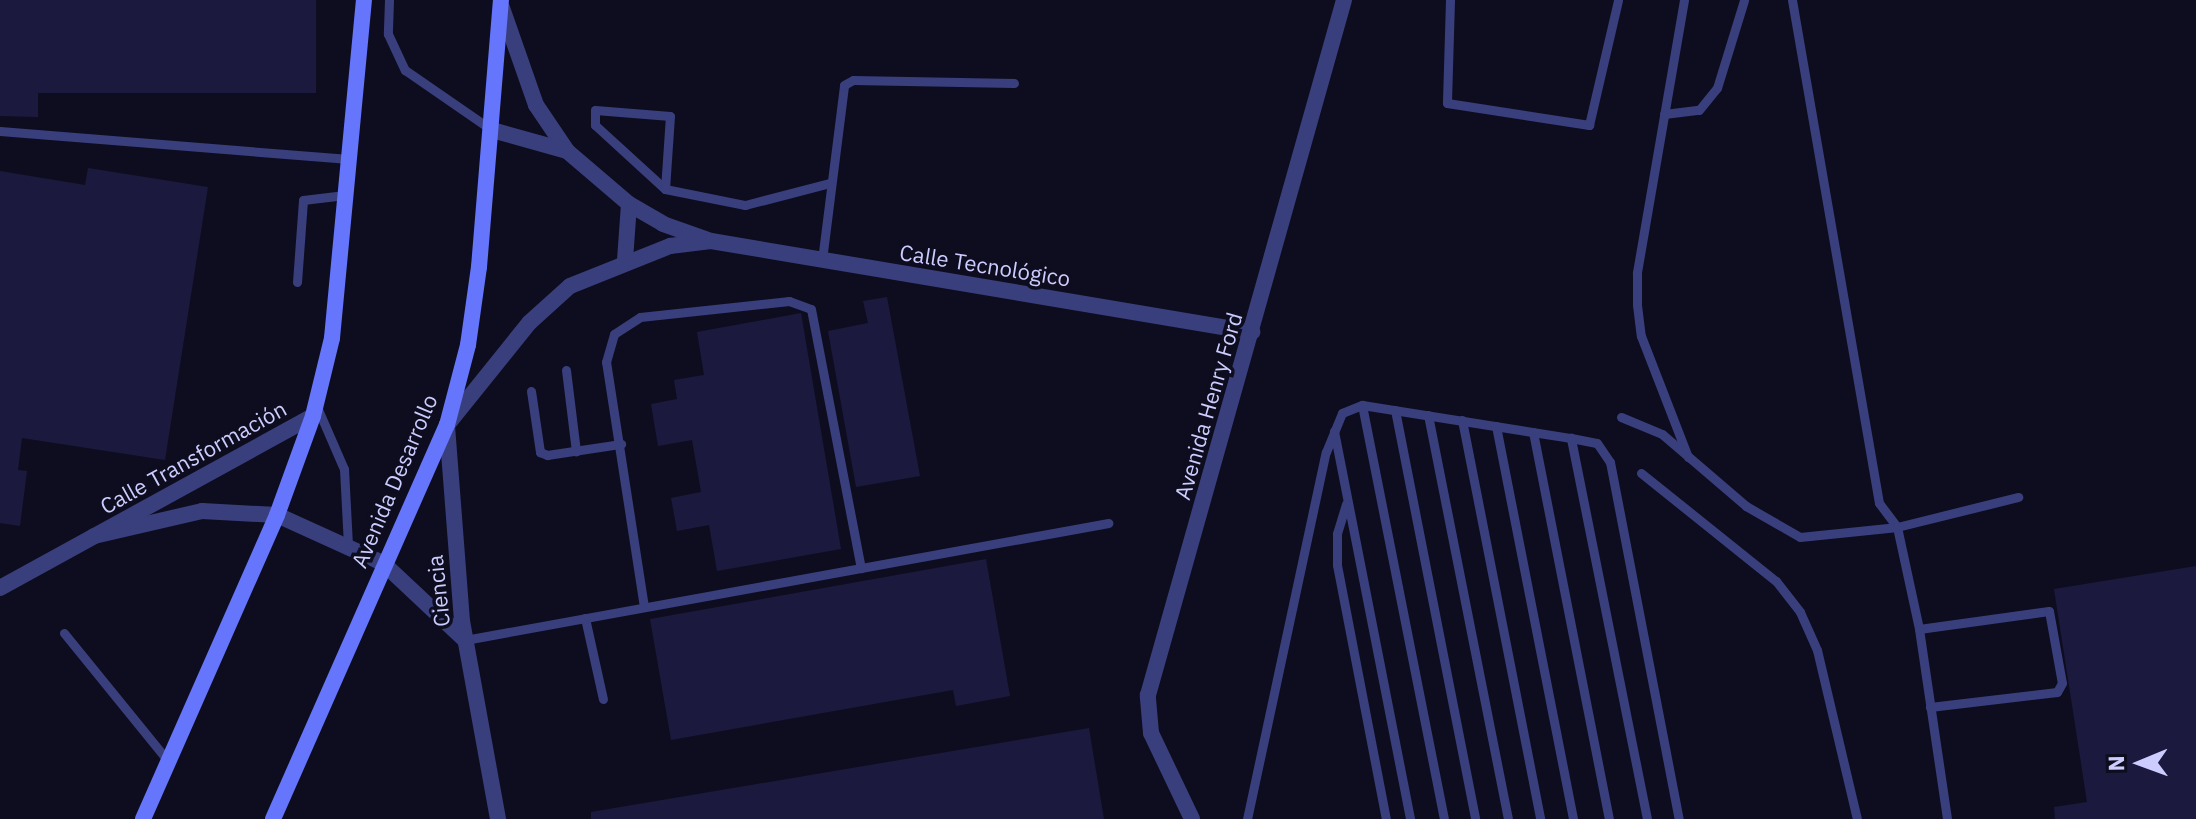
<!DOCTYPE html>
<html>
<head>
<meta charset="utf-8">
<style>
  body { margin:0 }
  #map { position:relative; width:2196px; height:819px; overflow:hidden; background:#0e0d1f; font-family:"IBM Plex Sans",sans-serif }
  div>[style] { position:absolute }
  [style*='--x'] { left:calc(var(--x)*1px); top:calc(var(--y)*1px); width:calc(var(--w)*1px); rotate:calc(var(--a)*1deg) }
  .building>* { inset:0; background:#1c193f }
  .service>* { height:9px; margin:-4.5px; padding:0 4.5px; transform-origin:4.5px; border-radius:4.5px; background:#393f7d }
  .minor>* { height:16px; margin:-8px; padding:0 8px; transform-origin:8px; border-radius:8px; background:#393f7d }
  .tertiary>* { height:16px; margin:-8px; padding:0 8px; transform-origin:8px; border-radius:8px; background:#393f7d }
  .secondary>* { height:16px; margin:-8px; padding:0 8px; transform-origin:8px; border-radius:8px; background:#6575fc }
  span { translate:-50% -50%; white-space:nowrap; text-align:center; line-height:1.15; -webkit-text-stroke:7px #0e0d1f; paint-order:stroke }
  .street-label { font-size:22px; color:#cccdfe }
  .north { position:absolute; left:2100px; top:723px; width:80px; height:80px; -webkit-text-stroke:6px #0e0d1f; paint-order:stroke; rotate:269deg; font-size:22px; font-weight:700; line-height:32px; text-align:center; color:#cccdfe }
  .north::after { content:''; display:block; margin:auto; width:28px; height:36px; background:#cccdfe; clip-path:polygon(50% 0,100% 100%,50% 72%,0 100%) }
</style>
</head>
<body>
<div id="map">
  <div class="building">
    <i style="clip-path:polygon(0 0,316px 0,316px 93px,38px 93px,38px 117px,0 116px)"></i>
    <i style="clip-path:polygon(88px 168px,208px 187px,165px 460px,22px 438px,18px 470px,27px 471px,20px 526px,0 523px,0 171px,85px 185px)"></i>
    <i style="clip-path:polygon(887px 297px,920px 476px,856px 487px,828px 331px,868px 323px,863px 301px)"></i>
    <i style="clip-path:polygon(801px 313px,841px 549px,717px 571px,709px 525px,677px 531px,671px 498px,701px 492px,692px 440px,658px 446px,651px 404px,677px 399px,674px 380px,704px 375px,697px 332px)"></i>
    <i style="clip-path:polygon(986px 559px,1010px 696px,956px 706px,953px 690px,671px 740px,650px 619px)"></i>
    <i style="clip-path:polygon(2196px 566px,2196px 819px,2055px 819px,2054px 807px,2087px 802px,2054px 589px)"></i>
    <i style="clip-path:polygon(1089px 728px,1104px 819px,591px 819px,591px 812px)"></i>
  </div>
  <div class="service">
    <i style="--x:389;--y:0;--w:34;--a:92"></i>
    <i style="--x:388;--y:34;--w:40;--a:65"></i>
    <i style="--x:405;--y:70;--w:106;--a:34.6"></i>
    <i style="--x:1450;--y:0;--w:103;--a:91.7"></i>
    <i style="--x:1447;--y:103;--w:144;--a:8.8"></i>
    <i style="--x:1589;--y:125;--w:128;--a:-76.9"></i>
    <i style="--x:1684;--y:0;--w:277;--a:99.8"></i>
    <i style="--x:1637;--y:273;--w:32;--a:90"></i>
    <i style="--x:1637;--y:305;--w:31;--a:83"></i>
    <i style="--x:1641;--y:336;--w:130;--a:68.8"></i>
    <i style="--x:1792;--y:0;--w:510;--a:80.19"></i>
    <i style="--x:1879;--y:503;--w:30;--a:53"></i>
    <i style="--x:1897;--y:527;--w:104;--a:77.8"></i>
    <i style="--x:1919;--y:629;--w:192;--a:81.6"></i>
    <i style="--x:1664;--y:114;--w:35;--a:-7"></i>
    <i style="--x:1699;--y:110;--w:28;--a:-51"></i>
    <i style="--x:1717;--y:88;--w:92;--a:-72.9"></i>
    <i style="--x:0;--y:131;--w:350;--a:4.6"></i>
    <i style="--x:665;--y:189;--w:73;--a:-86.1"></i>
    <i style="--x:670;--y:116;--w:75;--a:-175.4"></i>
    <i style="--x:595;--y:110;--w:15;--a:90"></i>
    <i style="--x:595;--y:125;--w:95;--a:42.4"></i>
    <i style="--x:665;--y:189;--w:82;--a:11.3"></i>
    <i style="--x:745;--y:205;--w:88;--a:-14.5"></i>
    <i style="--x:822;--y:260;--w:176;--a:-82.8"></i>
    <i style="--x:844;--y:85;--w:10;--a:-29"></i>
    <i style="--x:853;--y:80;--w:161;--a:1.1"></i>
    <i style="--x:297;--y:282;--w:82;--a:-85.8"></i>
    <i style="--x:303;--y:200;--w:42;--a:-6.8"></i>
    <i style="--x:566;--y:370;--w:82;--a:83"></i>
    <i style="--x:531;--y:391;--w:62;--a:81.6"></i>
    <i style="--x:540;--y:452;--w:8;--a:23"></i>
    <i style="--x:547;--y:455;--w:75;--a:-8.5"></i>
    <i style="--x:1362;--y:405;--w:422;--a:78.8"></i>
    <i style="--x:317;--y:407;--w:68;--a:66.5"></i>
    <i style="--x:344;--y:469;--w:77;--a:87"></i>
    <i style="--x:1395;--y:410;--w:417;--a:78.9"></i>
    <i style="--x:1428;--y:415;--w:412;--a:78.8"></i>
    <i style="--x:1621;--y:417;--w:44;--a:22.5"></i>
    <i style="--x:1662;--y:434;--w:111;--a:40.6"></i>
    <i style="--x:1746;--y:506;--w:62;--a:29.9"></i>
    <i style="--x:1800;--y:537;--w:98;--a:-5.9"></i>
    <i style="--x:1897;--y:527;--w:125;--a:-13.9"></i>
    <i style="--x:1462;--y:420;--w:407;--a:78.9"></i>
    <i style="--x:1496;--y:426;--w:400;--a:78.9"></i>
    <i style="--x:1334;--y:431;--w:395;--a:78.9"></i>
    <i style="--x:1533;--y:432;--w:394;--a:78.9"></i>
    <i style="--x:1641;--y:473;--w:173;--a:38.7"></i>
    <i style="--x:1776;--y:581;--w:39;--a:52"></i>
    <i style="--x:1800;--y:612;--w:42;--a:65.9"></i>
    <i style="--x:1817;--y:650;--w:174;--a:76.7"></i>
    <i style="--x:1346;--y:504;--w:31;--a:107"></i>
    <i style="--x:1337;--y:534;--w:31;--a:90"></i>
    <i style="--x:1337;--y:565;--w:259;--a:79.1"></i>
    <i style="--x:644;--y:607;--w:248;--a:-98.8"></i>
    <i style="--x:606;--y:362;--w:29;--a:-74"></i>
    <i style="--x:614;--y:334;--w:31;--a:-33"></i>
    <i style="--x:640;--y:317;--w:150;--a:-6.1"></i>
    <i style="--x:789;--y:301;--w:23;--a:20"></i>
    <i style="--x:811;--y:309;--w:264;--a:79.1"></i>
    <i style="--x:585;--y:618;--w:83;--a:77.5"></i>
    <i style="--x:1919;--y:629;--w:131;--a:-7.9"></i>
    <i style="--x:2049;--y:611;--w:73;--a:79.8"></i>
    <i style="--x:2062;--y:683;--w:10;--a:119"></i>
    <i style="--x:2057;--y:692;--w:128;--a:173.3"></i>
    <i style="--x:64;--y:633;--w:165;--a:50.9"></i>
    <i style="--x:465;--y:640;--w:654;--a:-10.31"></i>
    <i style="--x:1247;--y:819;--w:375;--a:-77.9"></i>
    <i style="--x:1326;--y:452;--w:42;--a:-67.7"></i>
    <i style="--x:1342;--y:413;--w:22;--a:-22"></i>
    <i style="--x:1362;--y:405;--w:212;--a:9"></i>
    <i style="--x:1647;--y:819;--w:389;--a:-101.3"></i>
    <i style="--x:1571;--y:438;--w:26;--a:11"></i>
    <i style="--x:1597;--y:443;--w:23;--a:56"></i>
    <i style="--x:1610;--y:462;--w:364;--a:79.1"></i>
  </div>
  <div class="minor">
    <i style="--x:502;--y:8;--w:103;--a:70.7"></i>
    <i style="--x:536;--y:105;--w:55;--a:56"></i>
    <i style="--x:567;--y:151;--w:82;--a:40.5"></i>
    <i style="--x:629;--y:204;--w:39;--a:30"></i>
    <i style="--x:663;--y:224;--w:51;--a:19.5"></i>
    <i style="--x:492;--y:130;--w:78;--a:15.6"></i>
    <i style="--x:625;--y:260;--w:56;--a:-85.9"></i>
    <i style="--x:94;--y:536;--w:111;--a:-13"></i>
    <i style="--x:202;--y:511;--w:75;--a:3.1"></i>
    <i style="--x:277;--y:515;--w:116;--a:24.4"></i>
    <i style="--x:383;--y:563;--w:112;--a:43.2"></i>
    <i style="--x:0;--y:588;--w:357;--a:-28.8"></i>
  </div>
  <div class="tertiary">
    <i style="--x:498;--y:819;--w:201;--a:-100.3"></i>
    <i style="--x:462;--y:621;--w:197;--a:-94.4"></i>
    <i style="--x:447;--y:425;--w:131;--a:-51.2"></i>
    <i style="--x:529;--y:323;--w:55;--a:-42.1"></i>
    <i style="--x:570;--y:286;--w:108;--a:-21.8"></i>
    <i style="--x:670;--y:246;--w:41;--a:-7"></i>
    <i style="--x:711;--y:241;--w:549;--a:9.55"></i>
    <i style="--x:1192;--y:819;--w:95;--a:-115.5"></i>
    <i style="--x:1151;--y:733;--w:38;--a:-95"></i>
    <i style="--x:1148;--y:695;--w:722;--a:-74.25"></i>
  </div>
  <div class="secondary">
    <i style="--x:143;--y:819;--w:332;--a:-66.2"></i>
    <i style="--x:277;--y:515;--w:105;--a:-70"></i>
    <i style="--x:313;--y:416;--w:80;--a:-76.3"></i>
    <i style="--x:332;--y:338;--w:340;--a:-84.6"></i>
    <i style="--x:273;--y:819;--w:431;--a:-66.2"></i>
    <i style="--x:447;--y:425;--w:83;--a:-75.3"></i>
    <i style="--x:468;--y:345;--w:79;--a:-82"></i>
    <i style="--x:479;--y:267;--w:268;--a:-85.3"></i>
  </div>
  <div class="street-label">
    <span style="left:985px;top:265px;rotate:9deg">Calle Tecnológico</span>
    <span style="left:1208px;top:406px;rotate:-74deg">Avenida Henry Ford</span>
    <span style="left:193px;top:457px;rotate:-29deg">Calle Transformación</span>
    <span style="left:394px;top:481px;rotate:-67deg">Avenida Desarrollo</span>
    <span style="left:438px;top:591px;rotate:-96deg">Ciencia</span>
  </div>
  <div class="north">N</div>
</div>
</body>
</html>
